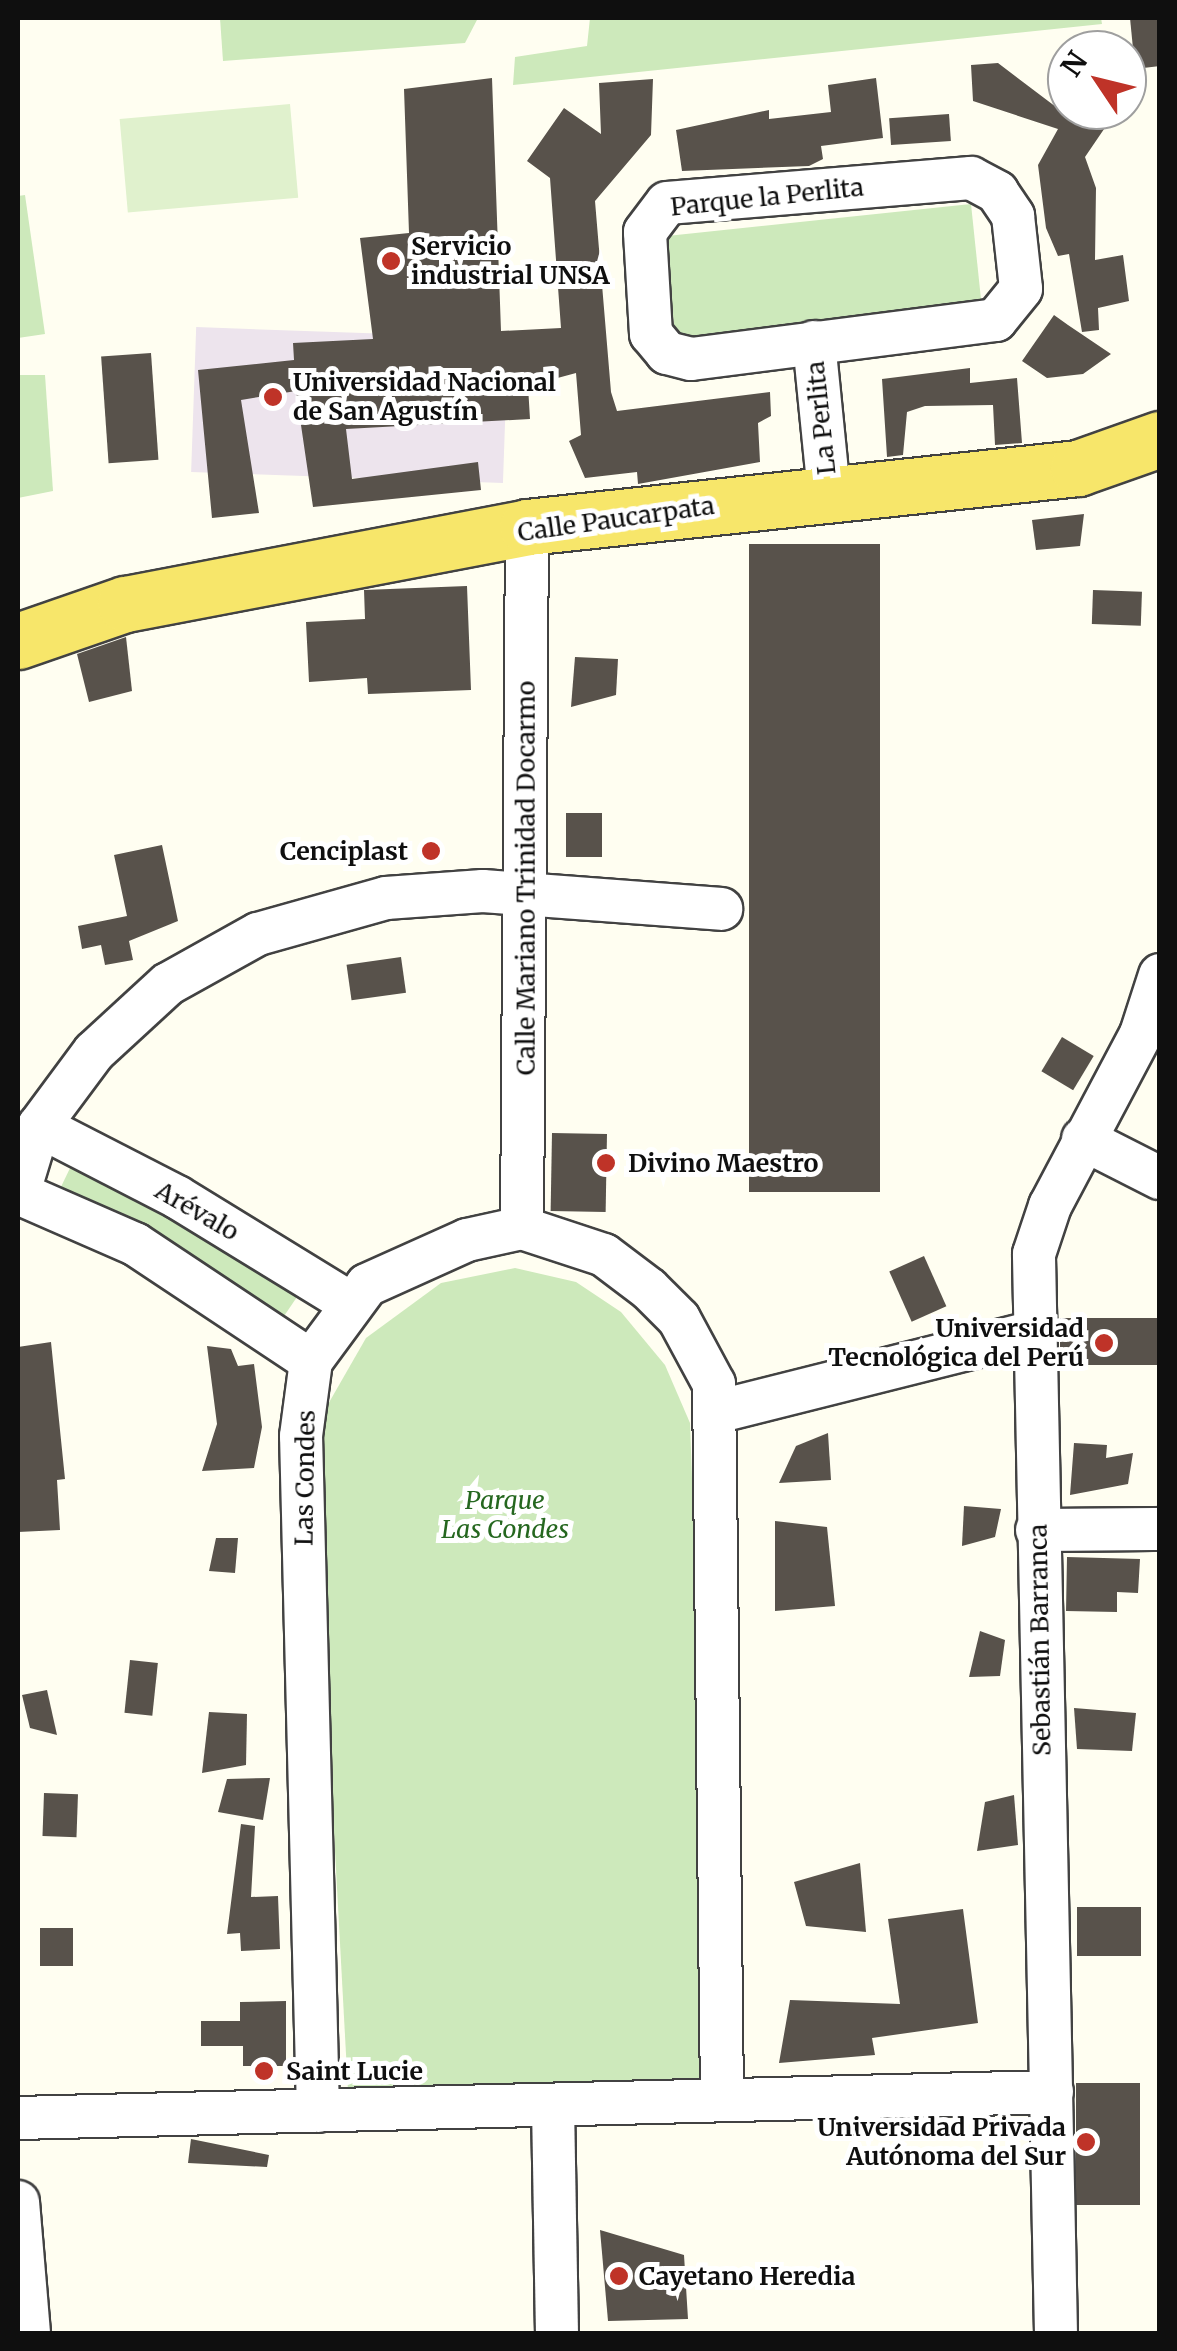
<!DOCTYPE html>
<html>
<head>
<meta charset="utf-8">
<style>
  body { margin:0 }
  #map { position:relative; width:1177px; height:2351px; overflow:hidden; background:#fffef1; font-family:Merriweather,serif }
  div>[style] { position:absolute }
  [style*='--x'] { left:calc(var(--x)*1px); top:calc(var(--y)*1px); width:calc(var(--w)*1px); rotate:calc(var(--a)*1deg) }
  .industrial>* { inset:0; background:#ede4ed; transform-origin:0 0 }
  .green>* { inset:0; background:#cde9bb; transform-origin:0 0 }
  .pitch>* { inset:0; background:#e0f1cd; transform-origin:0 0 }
  .building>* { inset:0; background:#58524b; transform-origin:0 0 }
  .roads { filter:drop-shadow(2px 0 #424242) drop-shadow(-2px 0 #424242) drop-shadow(0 2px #424242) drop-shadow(0 -2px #424242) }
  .minor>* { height:42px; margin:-21px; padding:0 21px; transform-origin:21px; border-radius:21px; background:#fff }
  .major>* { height:55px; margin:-27.5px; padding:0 27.5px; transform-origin:27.5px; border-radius:27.5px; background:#f7e66a }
  .dots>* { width:28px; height:28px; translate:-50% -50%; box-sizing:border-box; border:5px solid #fff; border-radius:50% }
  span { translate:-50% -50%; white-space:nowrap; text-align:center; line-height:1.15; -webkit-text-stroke:10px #fff; paint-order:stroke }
  .street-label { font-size:25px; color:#0f0f0f }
  .poi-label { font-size:25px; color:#0f0f0f; font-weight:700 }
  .left { translate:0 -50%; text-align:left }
  .right { translate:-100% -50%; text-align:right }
  .park-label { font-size:25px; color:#25671f; font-style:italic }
  .frame { position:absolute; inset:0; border:20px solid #0f0f0f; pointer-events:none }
  .north { position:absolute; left:1047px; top:30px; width:100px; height:100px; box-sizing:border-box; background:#fff; border:2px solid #9f9f9f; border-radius:50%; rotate:305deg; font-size:28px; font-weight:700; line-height:40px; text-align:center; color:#0f0f0f }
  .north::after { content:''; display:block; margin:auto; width:35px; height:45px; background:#bf3328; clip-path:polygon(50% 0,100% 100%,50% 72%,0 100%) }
</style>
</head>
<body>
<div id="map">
  <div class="industrial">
    <i style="left:508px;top:338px;width:145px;height:312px;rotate:92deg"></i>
  </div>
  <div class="green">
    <i style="clip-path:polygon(220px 18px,478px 18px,465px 43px,223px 61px)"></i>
    <i style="clip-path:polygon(590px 18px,1101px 18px,1102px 24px,513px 85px,515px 57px,587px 46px)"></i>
    <i style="clip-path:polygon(25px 195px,45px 334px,18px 338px,18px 196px)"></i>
    <i style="left:971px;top:204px;width:107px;height:308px;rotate:84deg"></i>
    <i style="clip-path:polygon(18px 375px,45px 375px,53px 491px,18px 498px)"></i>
    <i style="clip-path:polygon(72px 1164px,166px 1207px,299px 1294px,278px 1325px,59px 1191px)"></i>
    <i style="clip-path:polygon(515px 1268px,576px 1282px,621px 1312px,665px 1365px,690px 1423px,714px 2082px,348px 2091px,316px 1499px,327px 1406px,366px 1338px,441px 1283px)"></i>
  </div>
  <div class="pitch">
    <i style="left:290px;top:104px;width:94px;height:171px;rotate:85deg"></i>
  </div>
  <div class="building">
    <i style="clip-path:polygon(1130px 18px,1160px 18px,1160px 66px,1135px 69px)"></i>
    <i style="clip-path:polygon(998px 63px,1060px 110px,1117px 110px,1085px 157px,1096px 188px,1095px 260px,1123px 255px,1129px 301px,1098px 308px,1099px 330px,1082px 332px,1069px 254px,1058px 256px,1046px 228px,1038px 165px,1058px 129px,973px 101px,971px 65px)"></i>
    <i style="clip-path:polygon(492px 78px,501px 331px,561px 328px,550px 178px,527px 161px,564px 108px,601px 134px,599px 83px,653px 79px,651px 135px,595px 201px,611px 392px,617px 411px,770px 392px,771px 416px,758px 423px,760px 462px,638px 484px,637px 472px,585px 478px,569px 441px,581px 435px,576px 373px,528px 386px,530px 419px,346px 429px,352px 479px,478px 462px,481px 490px,313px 507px,296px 391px,241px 400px,259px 513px,212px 518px,198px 370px,294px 360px,293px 343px,373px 339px,360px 238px,409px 233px,404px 89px)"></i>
    <i style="clip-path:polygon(876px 78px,883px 138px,821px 146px,823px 159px,809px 166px,682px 171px,676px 130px,769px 110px,769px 119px,831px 112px,828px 85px)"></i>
    <i style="left:949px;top:114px;width:27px;height:60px;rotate:86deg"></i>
    <i style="clip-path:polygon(1054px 315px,1068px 325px,1111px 354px,1083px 374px,1047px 378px,1022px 361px)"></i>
    <i style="left:151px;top:353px;width:107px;height:50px;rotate:86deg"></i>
    <i style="clip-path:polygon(970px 368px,970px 383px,1017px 378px,1022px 443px,995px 445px,993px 405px,925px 406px,907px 412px,903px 455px,887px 457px,882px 379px)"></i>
    <i style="clip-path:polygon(1084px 514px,1080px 546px,1036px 550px,1032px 520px)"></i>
    <i style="left:880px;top:544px;width:648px;height:131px;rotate:90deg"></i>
    <i style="clip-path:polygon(467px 586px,471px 690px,368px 694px,367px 678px,309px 682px,306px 622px,365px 619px,364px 590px)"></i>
    <i style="left:1093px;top:590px;width:49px;height:34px;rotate:2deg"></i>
    <i style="clip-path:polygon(126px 637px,132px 691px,89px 702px,77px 654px)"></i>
    <i style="clip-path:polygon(575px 657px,618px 659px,616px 695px,571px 707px)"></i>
    <i style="left:602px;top:813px;width:44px;height:36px;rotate:90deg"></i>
    <i style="clip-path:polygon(162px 845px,178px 921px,129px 941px,133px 960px,105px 965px,101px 945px,82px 949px,78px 926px,127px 916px,114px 855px)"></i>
    <i style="left:401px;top:957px;width:36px;height:55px;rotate:82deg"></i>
    <i style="left:1062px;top:1037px;width:37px;height:40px;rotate:31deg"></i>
    <i style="left:552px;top:1133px;width:55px;height:78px;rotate:1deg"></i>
    <i style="left:924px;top:1256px;width:55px;height:38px;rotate:66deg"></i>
    <i style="left:1160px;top:1318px;width:47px;height:100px;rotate:90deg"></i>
    <i style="clip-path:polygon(51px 1342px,65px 1479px,57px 1480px,60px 1530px,18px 1532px,18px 1347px)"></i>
    <i style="clip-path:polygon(207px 1346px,231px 1349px,238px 1366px,254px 1364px,262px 1427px,254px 1468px,202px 1471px,217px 1424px)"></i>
    <i style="clip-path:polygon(828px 1433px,831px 1480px,779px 1483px,796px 1446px)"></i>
    <i style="clip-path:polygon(1074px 1443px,1107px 1445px,1106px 1458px,1133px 1453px,1128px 1484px,1070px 1495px)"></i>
    <i style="clip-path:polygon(964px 1506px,1001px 1509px,995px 1537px,962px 1546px)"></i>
    <i style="clip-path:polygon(775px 1521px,827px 1527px,835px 1606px,775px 1611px)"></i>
    <i style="clip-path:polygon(216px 1538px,238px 1538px,235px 1573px,209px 1571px)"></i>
    <i style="clip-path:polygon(1067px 1557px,1140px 1559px,1138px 1593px,1117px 1592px,1117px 1612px,1066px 1611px)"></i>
    <i style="clip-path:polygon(980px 1631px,1005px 1640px,1000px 1676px,969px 1677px)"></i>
    <i style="left:130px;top:1660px;width:28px;height:53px;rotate:6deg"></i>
    <i style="clip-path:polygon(47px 1690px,57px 1735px,30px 1728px,22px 1695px)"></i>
    <i style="clip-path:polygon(1074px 1708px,1136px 1713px,1132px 1751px,1077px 1749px)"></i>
    <i style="clip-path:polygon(209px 1712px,247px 1714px,246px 1765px,202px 1773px)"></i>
    <i style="clip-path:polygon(270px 1778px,263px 1820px,218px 1812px,227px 1779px)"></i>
    <i style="left:44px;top:1793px;width:34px;height:43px;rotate:2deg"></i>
    <i style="clip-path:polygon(1014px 1795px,1018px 1845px,977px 1851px,985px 1802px)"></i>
    <i style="clip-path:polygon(241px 1824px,255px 1826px,251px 1897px,278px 1896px,280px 1949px,241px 1951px,240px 1933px,227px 1934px)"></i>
    <i style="clip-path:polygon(860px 1863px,866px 1932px,806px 1926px,794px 1882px)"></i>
    <i style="left:1141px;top:1907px;width:49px;height:64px;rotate:90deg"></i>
    <i style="clip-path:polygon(963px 1909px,978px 2023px,872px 2038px,875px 2055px,779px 2063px,790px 2000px,900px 2004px,888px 1919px)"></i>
    <i style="left:40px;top:1928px;width:33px;height:38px"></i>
    <i style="clip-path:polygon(286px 2001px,286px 2066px,243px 2066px,243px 2046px,201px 2046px,201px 2021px,240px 2021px,240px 2002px)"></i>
    <i style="left:1140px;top:2083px;width:122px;height:64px;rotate:90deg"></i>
    <i style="clip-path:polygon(191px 2139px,269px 2155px,267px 2167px,188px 2163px)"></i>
    <i style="clip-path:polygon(600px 2230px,684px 2255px,688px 2319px,608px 2321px)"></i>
  </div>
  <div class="roads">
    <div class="minor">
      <i style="--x:971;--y:178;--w:30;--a:28"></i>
      <i style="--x:997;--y:192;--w:29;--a:56"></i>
      <i style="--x:1013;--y:216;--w:73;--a:83.7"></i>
      <i style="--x:1021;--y:289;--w:40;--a:129"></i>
      <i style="--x:996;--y:320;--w:307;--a:172.7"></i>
      <i style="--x:691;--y:359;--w:25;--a:-166"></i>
      <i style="--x:667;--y:353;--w:25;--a:-130"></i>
      <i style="--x:651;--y:334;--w:102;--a:-93.4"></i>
      <i style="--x:645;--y:232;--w:36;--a:-53"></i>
      <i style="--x:667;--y:203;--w:305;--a:-4.7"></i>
      <i style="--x:814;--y:342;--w:152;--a:84.3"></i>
      <i style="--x:39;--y:1126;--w:155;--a:27.2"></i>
      <i style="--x:177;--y:1197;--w:203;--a:31.5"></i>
      <i style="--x:1083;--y:1139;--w:86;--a:26.9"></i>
      <i style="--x:18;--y:1193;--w:128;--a:23.6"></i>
      <i style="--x:135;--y:1244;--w:211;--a:33.6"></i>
      <i style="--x:18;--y:1195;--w:72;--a:-73.1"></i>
      <i style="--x:39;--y:1126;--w:92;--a:-53.4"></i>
      <i style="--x:94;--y:1052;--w:100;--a:-42.6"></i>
      <i style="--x:168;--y:984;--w:103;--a:-29.1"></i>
      <i style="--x:258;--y:934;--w:133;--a:-15.7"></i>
      <i style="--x:386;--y:898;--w:97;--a:-4.1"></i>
      <i style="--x:483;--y:891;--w:239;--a:4.3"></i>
      <i style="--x:522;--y:1228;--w:701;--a:-89.59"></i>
      <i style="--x:720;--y:1411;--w:321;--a:-14.1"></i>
      <i style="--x:1037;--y:1530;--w:123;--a:-0.5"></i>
      <i style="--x:553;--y:2105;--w:229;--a:89"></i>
      <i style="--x:318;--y:2111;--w:675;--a:-91.44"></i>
      <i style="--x:301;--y:1436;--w:76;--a:-82.4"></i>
      <i style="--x:311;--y:1361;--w:94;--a:-53.6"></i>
      <i style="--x:367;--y:1285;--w:110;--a:-24.2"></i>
      <i style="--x:467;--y:1240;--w:56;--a:-12.3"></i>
      <i style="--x:522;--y:1228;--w:86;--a:18.2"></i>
      <i style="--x:604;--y:1255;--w:56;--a:37.1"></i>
      <i style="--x:649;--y:1289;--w:42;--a:45"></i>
      <i style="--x:679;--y:1319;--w:74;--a:61.7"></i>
      <i style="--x:714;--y:1384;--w:715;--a:89.36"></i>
      <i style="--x:18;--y:2118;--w:1034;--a:-1.44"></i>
      <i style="--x:18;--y:2202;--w:132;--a:85.2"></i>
      <i style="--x:1056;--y:2334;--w:1080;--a:-91.17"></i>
      <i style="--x:1034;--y:1254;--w:51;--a:-71.6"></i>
      <i style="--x:1050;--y:1206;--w:195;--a:-62.1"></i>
      <i style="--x:1141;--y:1034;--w:62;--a:-72.1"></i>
    </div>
    <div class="major">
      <i style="--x:18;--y:641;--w:113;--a:-19.1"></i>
      <i style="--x:125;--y:604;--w:409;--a:-10.8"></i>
      <i style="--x:527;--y:527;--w:554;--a:-6.11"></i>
      <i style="--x:1078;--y:468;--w:87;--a:-19.5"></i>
    </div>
  </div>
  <div class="dots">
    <i style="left:391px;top:261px;background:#bf3328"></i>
    <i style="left:273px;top:397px;background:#bf3328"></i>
    <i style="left:431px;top:851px;background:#bf3328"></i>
    <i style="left:606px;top:1163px;background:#bf3328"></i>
    <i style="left:1104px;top:1343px;background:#bf3328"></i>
    <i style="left:264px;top:2071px;background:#bf3328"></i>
    <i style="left:1086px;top:2142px;background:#bf3328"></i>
    <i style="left:619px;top:2276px;background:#bf3328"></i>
  </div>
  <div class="street-label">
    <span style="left:767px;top:197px;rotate:-6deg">Parque la Perlita</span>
    <span style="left:821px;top:418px;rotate:-96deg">La Perlita</span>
    <span style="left:616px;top:519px;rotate:-8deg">Calle Paucarpata</span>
    <span style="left:526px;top:878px;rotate:-90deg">Calle Mariano Trinidad Docarmo</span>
    <span style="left:197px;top:1211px;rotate:30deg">Arévalo</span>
    <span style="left:305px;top:1478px;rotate:-89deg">Las Condes</span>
    <span style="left:1040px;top:1640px;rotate:-91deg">Sebastián Barranca</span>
  </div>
  <div class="poi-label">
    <span class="left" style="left:411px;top:261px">Servicio<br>industrial UNSA</span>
    <span class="left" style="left:293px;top:397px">Universidad Nacional<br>de San Agustín</span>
    <span class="right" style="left:408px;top:851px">Cenciplast</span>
    <span class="left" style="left:628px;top:1163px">Divino Maestro</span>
    <span class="right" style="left:1084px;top:1343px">Universidad<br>Tecnológica del Perú</span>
    <span class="left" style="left:286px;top:2071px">Saint Lucie</span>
    <span class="right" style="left:1066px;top:2142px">Universidad Privada<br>Autónoma del Sur</span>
    <span class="left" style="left:639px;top:2276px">Cayetano Heredia</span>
  </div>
  <div class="park-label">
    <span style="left:505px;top:1515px">Parque<br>Las Condes</span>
  </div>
  <div class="frame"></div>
  <div class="north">N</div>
</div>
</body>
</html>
